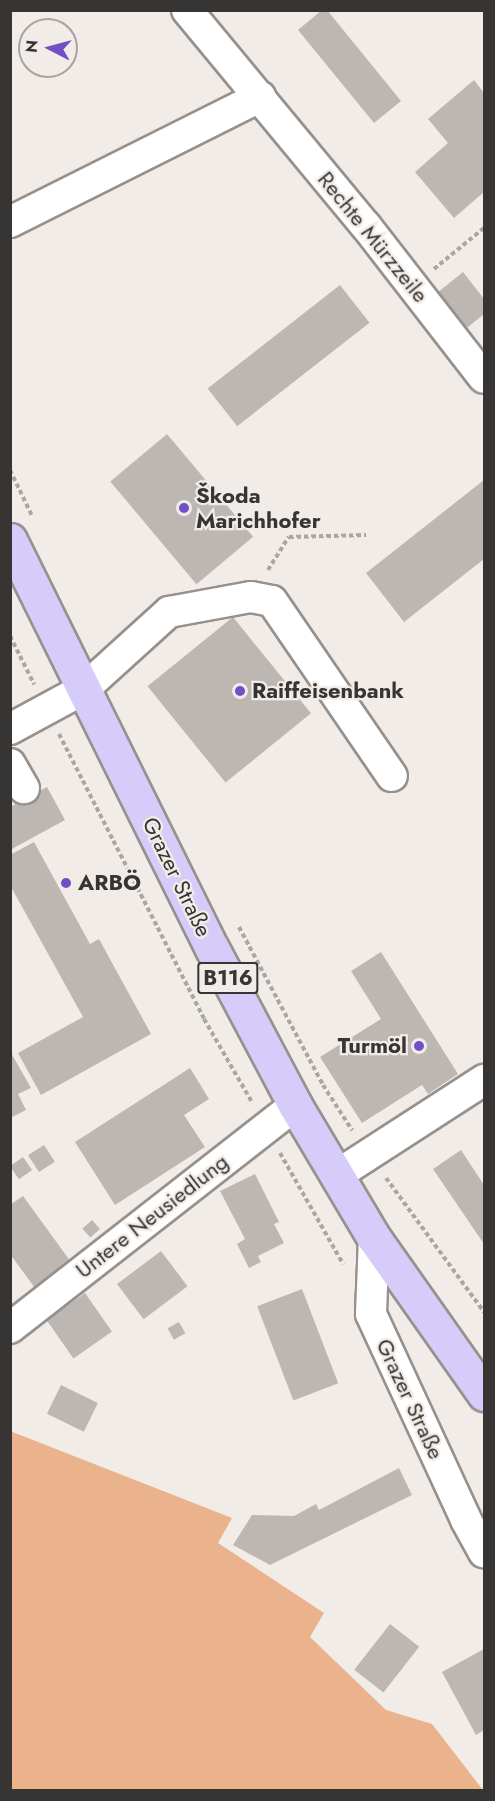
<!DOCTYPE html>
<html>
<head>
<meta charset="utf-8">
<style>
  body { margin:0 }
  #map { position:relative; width:495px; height:1801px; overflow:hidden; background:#f2ece8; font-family:Jost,sans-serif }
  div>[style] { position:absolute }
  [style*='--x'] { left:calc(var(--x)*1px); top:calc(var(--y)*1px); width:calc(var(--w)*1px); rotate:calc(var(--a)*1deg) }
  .green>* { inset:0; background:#eab38b }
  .building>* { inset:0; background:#bcb7b3; transform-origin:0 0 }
  .path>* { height:4px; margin-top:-2px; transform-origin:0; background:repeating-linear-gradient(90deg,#aaa6a2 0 4.5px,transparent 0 7.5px) }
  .roads { filter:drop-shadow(2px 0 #96918d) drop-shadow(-2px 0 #96918d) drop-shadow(0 2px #96918d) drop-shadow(0 -2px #96918d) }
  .minor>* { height:30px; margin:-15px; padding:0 15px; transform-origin:15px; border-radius:15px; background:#fff }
  .major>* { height:33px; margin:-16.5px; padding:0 16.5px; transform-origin:16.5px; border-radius:16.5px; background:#d5ccf9 }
  .dots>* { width:16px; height:16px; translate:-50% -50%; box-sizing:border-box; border:3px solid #f2ece8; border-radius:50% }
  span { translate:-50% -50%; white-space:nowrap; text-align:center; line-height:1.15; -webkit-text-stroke:4.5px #f2ece8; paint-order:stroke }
  .shield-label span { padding:2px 4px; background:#f2ece8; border:2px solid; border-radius:4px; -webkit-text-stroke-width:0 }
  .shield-label { font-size:21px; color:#373533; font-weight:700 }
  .street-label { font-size:22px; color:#373533 }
  .poi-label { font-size:22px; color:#373533; font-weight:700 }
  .left { translate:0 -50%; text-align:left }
  .right { translate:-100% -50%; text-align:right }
  .frame { position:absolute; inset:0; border:12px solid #373533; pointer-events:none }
  .north { position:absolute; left:18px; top:18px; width:60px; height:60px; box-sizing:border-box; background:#f2ece8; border:2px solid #a7a3a0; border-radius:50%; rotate:276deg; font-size:16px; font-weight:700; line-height:24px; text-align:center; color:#373533 }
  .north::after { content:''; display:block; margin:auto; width:21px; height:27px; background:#724ec7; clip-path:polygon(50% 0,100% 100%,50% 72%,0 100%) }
</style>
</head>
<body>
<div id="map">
  <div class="green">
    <i style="clip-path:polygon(10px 1431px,232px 1518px,218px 1543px,324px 1613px,310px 1637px,386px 1710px,432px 1724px,483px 1790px,11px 1790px)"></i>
  </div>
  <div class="building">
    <i style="clip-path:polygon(322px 10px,327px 10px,401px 101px,374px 123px,298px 30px)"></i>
    <i style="clip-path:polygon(474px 80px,484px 93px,484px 192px,454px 218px,415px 172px,448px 143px,428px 119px)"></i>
    <i style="clip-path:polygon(463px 272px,484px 299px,484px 314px,461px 333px,432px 297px)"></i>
    <i style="left:340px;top:285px;width:48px;height:168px;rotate:52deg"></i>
    <i style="left:167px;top:434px;width:134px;height:74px;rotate:50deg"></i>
    <i style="clip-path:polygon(484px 480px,484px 559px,404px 622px,366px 573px)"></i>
    <i style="left:233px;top:617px;width:124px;height:110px;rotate:51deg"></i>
    <i style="clip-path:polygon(47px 787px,65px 820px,10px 850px,10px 807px)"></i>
    <i style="clip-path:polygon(34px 842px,90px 944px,99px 939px,151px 1034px,41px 1095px,18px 1053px,83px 1017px,10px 885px,10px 855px)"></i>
    <i style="clip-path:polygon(381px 952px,458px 1074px,428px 1094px,422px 1085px,362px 1123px,320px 1057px,381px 1019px,351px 971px)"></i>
    <i style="clip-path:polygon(10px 1051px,31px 1088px,18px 1094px,26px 1110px,10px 1118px)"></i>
    <i style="clip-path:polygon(190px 1068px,209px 1099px,184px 1115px,205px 1147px,115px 1205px,75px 1142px)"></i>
    <i style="left:44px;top:1145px;width:20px;height:19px;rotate:57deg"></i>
    <i style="clip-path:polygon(461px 1150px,484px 1185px,484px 1244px,433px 1169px)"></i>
    <i style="left:23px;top:1157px;width:16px;height:16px;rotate:55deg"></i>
    <i style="clip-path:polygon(255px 1174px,279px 1222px,274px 1224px,284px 1243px,258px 1256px,261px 1262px,249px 1268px,237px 1244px,245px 1239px,220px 1191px)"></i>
    <i style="clip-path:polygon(23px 1196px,71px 1262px,35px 1288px,10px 1254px,10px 1205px)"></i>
    <i style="left:92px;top:1220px;width:12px;height:13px;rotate:48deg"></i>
    <i style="left:161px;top:1251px;width:44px;height:55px;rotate:53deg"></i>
    <i style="left:302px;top:1289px;width:101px;height:48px;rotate:69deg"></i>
    <i style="left:85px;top:1293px;width:47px;height:47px;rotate:55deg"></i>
    <i style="left:179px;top:1322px;width:13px;height:13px;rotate:61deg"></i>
    <i style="left:61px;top:1385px;width:41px;height:32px;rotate:26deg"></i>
    <i style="clip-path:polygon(399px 1468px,412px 1495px,270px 1565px,233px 1545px,252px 1515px,294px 1516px,316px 1504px,319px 1510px)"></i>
    <i style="left:390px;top:1624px;width:37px;height:58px;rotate:38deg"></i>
    <i style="clip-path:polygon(484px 1649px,484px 1730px,476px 1735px,442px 1672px)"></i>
  </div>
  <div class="path">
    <i style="--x:434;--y:269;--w:65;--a:-39.4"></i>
    <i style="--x:10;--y:470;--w:51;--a:64.4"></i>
    <i style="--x:268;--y:570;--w:39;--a:-58"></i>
    <i style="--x:289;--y:537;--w:77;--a:-1.5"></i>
    <i style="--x:10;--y:636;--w:54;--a:63.4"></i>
    <i style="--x:59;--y:734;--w:320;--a:63"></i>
    <i style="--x:204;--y:1019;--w:96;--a:60"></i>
    <i style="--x:239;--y:927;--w:179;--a:62"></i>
    <i style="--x:323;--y:1085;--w:54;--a:57.2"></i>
    <i style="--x:280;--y:1153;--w:128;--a:60.4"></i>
    <i style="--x:386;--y:1178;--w:166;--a:53.8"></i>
  </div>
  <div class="roads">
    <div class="minor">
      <i style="--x:187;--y:10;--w:281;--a:50.4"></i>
      <i style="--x:366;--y:226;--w:192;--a:52.2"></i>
      <i style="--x:10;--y:222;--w:280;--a:-26.6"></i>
      <i style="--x:10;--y:729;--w:84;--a:-28.4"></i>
      <i style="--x:84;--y:689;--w:115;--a:-42.2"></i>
      <i style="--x:169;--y:612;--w:83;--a:-10.4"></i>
      <i style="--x:251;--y:597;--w:21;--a:11"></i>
      <i style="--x:272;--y:601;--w:212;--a:55.6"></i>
      <i style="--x:10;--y:764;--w:28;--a:60"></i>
      <i style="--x:337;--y:1175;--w:175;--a:-32.9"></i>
      <i style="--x:374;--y:1238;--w:76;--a:92.3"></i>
      <i style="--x:371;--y:1314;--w:227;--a:65.2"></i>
      <i style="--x:466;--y:1520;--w:37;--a:61"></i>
      <i style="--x:10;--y:1328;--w:362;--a:-38"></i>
    </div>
    <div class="major">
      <i style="--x:10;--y:540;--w:458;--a:63.7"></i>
      <i style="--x:213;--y:950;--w:175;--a:62.1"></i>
      <i style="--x:295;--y:1105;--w:155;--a:59.3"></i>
      <i style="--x:374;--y:1238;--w:191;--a:54.8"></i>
    </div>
  </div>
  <div class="dots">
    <i style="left:184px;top:508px;background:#724ec7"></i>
    <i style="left:240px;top:691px;background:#724ec7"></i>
    <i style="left:66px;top:883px;background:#724ec7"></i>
    <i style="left:419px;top:1046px;background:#724ec7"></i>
  </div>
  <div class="shield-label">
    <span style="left:228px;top:978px">B116</span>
  </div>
  <div class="street-label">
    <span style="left:373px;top:237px;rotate:51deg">Rechte Mürzzeile</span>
    <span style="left:177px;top:877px;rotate:64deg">Grazer Straße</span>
    <span style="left:152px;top:1216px;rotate:-38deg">Untere Neusiedlung</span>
    <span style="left:410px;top:1399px;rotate:65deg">Grazer Straße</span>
  </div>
  <div class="poi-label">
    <span class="left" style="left:196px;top:508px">Škoda<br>Marichhofer</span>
    <span class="left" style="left:252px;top:691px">Raiffeisenbank</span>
    <span class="left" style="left:78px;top:883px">ARBÖ</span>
    <span class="right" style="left:407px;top:1046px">Turmöl</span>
  </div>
  <div class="frame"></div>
  <div class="north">N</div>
</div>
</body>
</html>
